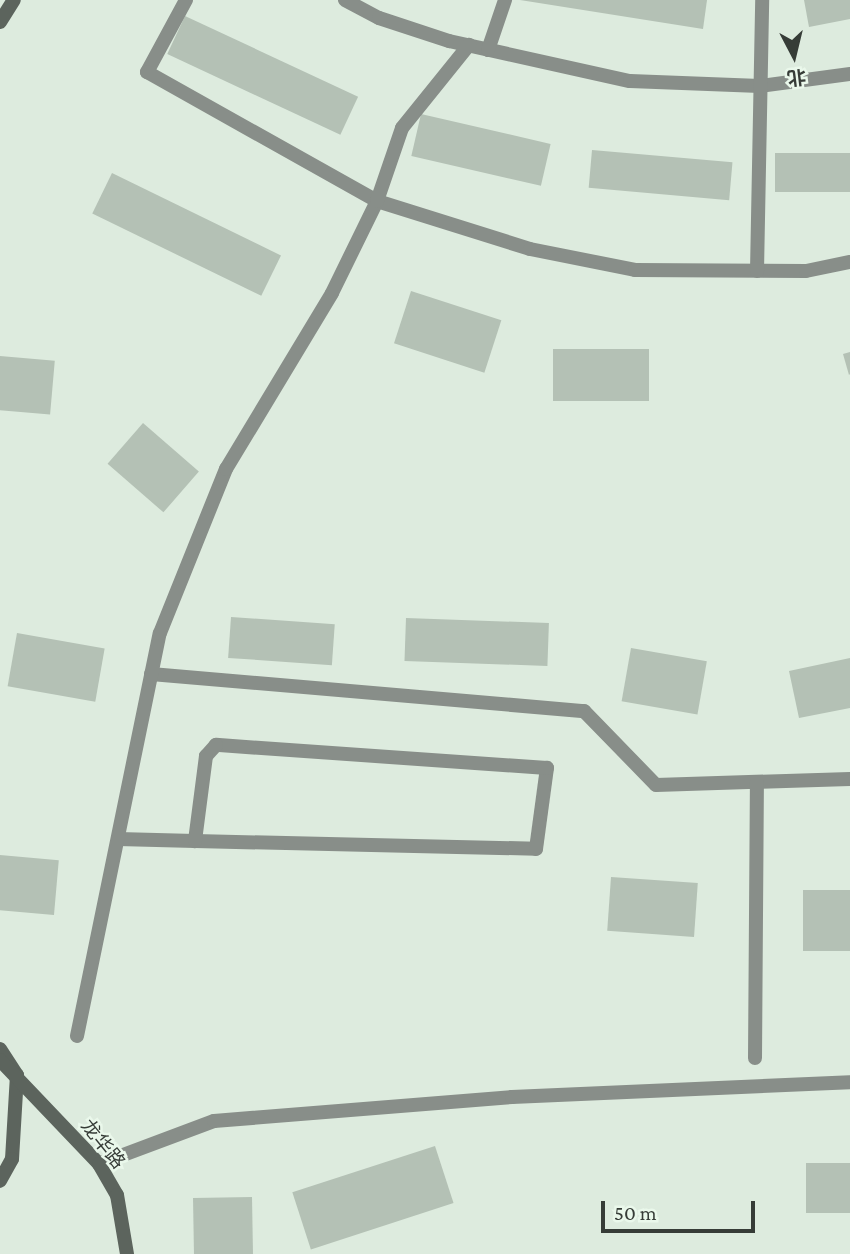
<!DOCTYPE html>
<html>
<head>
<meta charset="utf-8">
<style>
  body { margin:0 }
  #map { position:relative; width:850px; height:1254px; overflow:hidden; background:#ddebde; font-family:"Crimson Pro","Noto Sans SC",serif }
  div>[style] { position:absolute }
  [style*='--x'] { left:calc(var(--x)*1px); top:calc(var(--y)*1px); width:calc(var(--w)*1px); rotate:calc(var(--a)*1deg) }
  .building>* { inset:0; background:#b4c1b5; transform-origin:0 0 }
  .street>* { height:14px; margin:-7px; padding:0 7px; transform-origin:7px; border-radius:7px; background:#888e89 }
  .secondary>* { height:14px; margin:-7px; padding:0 7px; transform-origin:7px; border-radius:7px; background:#5c645d }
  span { translate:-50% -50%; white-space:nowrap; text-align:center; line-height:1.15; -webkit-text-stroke:5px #eaf8eb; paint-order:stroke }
  .street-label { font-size:19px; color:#363c37 }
  .north { position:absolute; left:759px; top:21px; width:70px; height:70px; -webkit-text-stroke:5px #eaf8eb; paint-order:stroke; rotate:173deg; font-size:19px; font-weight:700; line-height:28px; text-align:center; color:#363c37 }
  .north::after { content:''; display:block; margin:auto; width:24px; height:32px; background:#363c37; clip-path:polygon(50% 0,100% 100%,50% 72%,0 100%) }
  .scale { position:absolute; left:601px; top:1201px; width:154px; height:32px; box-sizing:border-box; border:4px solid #363c37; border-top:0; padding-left:9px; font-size:21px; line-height:24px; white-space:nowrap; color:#363c37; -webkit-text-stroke:5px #eaf8eb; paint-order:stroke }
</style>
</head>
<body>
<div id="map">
  <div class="building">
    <i style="clip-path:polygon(520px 0,707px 0,703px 29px)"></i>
    <i style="clip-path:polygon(804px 0,850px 0,850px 19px,809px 27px)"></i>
    <i style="left:185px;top:16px;width:191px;height:42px;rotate:25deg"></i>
    <i style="left:421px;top:114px;width:133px;height:43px;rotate:13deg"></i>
    <i style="left:592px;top:150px;width:141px;height:38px;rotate:5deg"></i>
    <i style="left:850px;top:153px;width:39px;height:75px;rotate:90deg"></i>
    <i style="left:112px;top:173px;width:188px;height:45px;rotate:26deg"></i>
    <i style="left:411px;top:291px;width:95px;height:55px;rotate:18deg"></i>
    <i style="left:649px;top:349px;width:52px;height:96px;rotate:90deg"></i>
    <i style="clip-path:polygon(850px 352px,850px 374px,849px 375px,843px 354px)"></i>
    <i style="left:0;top:356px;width:55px;height:54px;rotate:5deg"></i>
    <i style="left:143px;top:423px;width:74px;height:54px;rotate:41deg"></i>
    <i style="left:231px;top:617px;width:104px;height:41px;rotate:4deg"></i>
    <i style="left:406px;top:618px;width:143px;height:43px;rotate:2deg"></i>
    <i style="left:17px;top:633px;width:89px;height:54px;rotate:10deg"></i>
    <i style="left:631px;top:648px;width:77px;height:54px;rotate:10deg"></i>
    <i style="clip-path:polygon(850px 658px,850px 708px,799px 718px,789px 671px)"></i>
    <i style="left:0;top:855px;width:59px;height:55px;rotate:5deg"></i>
    <i style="left:611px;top:877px;width:87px;height:54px;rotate:4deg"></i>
    <i style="left:850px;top:890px;width:61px;height:47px;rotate:90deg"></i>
    <i style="left:435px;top:1146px;width:60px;height:150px;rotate:72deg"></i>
    <i style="left:850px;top:1163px;width:50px;height:44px;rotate:90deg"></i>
    <i style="left:252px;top:1197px;width:57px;height:59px;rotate:89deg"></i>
  </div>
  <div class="street">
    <i style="--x:186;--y:0;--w:82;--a:118.4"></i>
    <i style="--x:147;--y:72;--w:264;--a:29.3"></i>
    <i style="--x:377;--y:201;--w:160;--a:17.4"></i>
    <i style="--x:530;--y:249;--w:107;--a:11.3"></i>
    <i style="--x:635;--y:270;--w:171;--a:0.3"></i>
    <i style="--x:806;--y:271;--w:45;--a:-11.6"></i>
    <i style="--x:345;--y:0;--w:38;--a:28"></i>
    <i style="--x:379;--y:18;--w:74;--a:18.2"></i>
    <i style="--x:449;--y:41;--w:185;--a:12.5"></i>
    <i style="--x:630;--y:81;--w:130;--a:2.2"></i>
    <i style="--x:760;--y:86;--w:91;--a:-7.6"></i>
    <i style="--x:488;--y:50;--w:53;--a:-71.2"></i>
    <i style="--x:757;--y:271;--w:271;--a:-88.9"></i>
    <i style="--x:151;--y:674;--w:435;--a:4.9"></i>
    <i style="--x:584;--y:711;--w:103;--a:45.8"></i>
    <i style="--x:656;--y:785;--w:194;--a:-1.8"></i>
    <i style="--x:118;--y:839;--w:77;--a:1.5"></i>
    <i style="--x:195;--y:841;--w:341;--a:1.3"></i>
    <i style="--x:536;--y:849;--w:82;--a:-82.3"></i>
    <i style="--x:547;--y:768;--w:332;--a:-176"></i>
    <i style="--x:216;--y:745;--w:15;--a:132"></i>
    <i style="--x:206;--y:756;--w:86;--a:97.4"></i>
    <i style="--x:77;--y:1036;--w:411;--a:-78.4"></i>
    <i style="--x:160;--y:633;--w:177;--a:-68.1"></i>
    <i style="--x:226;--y:469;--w:205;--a:-58.9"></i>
    <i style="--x:332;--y:293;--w:102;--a:-63.9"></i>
    <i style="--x:377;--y:201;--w:77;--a:-71.1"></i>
    <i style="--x:402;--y:128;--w:107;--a:-51.1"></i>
    <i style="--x:755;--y:1058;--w:276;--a:-89.6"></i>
    <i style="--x:99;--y:1164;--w:123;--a:-20.5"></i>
    <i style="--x:214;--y:1121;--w:299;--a:-4.6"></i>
    <i style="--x:512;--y:1097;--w:338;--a:-2.5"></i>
  </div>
  <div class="secondary">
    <i style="--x:0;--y:22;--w:26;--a:-58"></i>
    <i style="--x:0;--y:1049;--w:31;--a:57"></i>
    <i style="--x:17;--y:1075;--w:84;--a:93.4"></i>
    <i style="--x:12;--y:1159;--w:25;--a:119"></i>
    <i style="--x:0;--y:1060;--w:144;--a:46.4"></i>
    <i style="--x:99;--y:1164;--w:36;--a:60"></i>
    <i style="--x:117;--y:1195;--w:60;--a:80.4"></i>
  </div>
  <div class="street-label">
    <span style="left:103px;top:1144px;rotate:51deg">龙华路</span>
  </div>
  <div class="north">北</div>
  <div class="scale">50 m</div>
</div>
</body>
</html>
